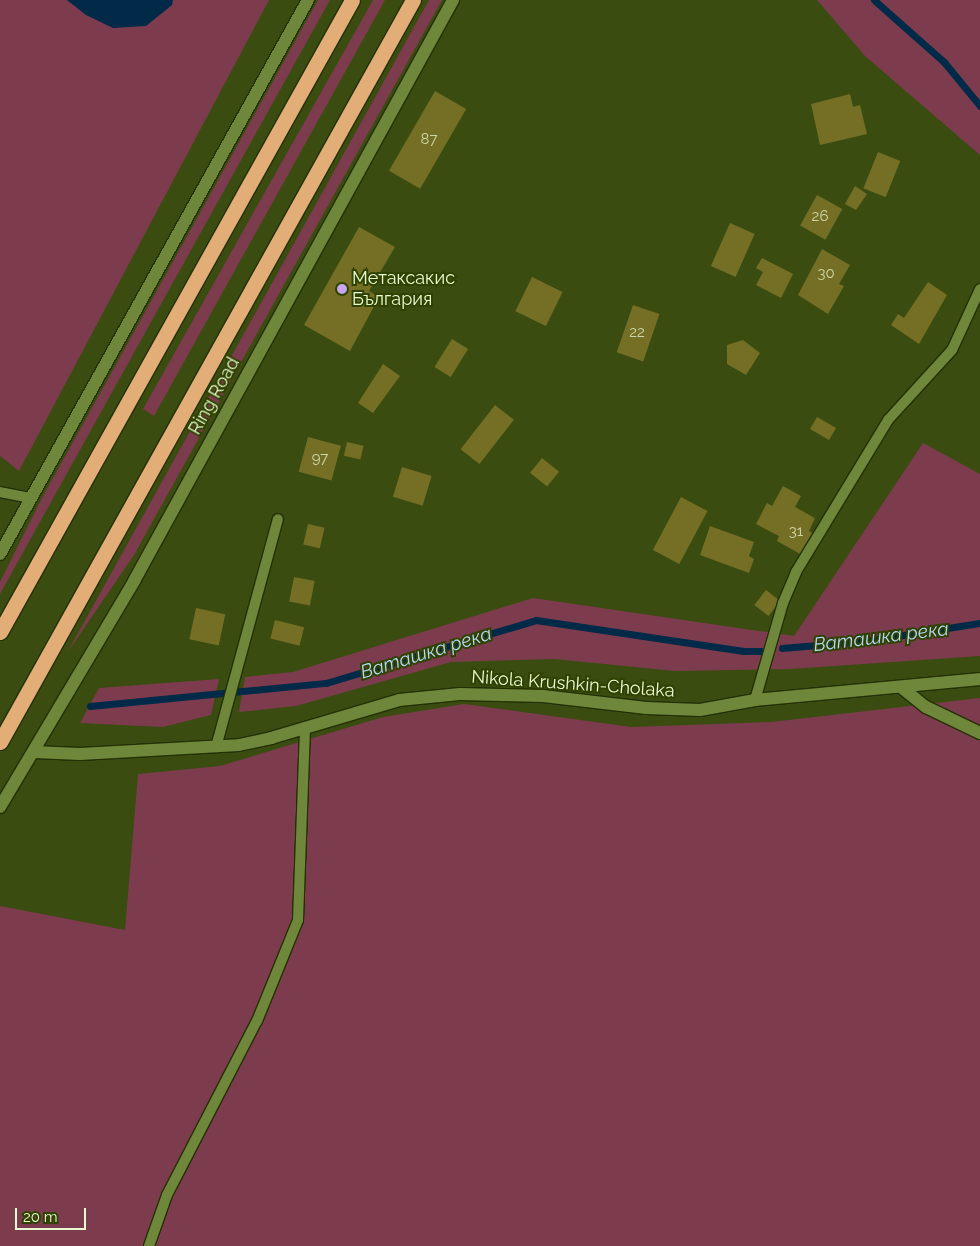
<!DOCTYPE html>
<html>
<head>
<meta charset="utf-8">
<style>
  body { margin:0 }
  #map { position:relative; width:980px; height:1246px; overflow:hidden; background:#3a4c10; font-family:Raleway,sans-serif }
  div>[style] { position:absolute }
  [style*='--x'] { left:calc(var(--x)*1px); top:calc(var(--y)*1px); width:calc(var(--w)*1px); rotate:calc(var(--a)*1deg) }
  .green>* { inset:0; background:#7c3c4d }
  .water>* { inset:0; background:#002a48 }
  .stream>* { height:7px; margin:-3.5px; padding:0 3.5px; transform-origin:3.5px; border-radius:3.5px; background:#002a48 }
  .building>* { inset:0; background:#746f25; transform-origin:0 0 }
  .roads { filter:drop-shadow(1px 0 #243006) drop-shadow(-1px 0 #243006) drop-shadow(0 1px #243006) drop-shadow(0 -1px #243006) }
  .lane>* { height:10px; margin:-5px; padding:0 5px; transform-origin:5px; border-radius:5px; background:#6e873a }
  .street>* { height:12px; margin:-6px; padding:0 6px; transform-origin:6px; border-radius:6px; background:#6e873a }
  .highway>* { height:15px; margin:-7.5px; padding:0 7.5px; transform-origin:7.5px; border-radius:7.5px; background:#e3ad78 }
  .dots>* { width:14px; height:14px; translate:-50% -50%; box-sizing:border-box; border:2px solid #304201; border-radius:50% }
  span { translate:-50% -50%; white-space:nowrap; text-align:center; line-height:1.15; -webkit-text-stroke:4px #304201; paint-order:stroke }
  .number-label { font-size:15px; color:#ccd6a6 }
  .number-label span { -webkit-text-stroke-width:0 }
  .poi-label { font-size:18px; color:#e9f9d1 }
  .left { translate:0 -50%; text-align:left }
  .street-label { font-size:18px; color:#e9f9d1 }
  .water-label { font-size:19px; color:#b5d9f9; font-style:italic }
  .scale { position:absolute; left:15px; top:1208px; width:71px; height:22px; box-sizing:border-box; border:2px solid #e9f9d1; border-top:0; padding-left:6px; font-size:15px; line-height:18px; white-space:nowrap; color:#e9f9d1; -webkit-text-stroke:4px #304201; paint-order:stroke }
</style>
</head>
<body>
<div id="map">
  <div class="green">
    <i style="clip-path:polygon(0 0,269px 0,19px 471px,0 456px)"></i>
    <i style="clip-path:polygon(318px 0,330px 0,0 594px,0 582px,42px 498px)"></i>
    <i style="clip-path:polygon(373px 0,385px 0,154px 416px,143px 409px)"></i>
    <i style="clip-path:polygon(429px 0,442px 0,134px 555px,67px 653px)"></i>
    <i style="clip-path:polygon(817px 0,980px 0,980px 155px,865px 56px)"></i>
    <i style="clip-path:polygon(923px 443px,980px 474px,980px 656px,790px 669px,675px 671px,554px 659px,451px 662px,296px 706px,239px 712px,245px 677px,293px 672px,533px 598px,794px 636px)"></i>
    <i style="clip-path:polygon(219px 679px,211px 715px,163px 727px,80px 723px,99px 688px)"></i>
    <i style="clip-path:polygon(980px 698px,980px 1246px,0 1246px,0 906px,125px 930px,138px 774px,220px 766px,383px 717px,464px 704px,631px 727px,771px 722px)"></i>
  </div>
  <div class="water">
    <i style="clip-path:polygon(67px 0,173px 0,172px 5px,146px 26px,113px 28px,86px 15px)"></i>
  </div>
  <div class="stream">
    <i style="--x:874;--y:0;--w:94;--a:41.5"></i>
    <i style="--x:944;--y:62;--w:57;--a:50.7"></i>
    <i style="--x:782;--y:648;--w:83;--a:-4.8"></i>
    <i style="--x:865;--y:641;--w:116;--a:-8.9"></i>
    <i style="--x:90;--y:706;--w:237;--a:-5.6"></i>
    <i style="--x:326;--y:683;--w:219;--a:-16.7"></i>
    <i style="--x:536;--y:620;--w:210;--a:8.5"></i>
    <i style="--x:744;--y:651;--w:17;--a:0"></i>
  </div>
  <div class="building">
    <i style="left:435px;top:91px;width:36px;height:92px;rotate:30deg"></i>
    <i style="clip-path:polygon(850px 94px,853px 107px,860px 105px,867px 134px,820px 145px,811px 104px)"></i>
    <i style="left:878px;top:152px;width:24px;height:39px;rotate:22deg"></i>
    <i style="clip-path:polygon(855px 186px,867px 194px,856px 210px,845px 204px)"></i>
    <i style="left:817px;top:195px;width:29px;height:35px;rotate:29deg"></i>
    <i style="left:730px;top:223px;width:27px;height:47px;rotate:24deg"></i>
    <i style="clip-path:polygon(359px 227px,395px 247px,369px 291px,379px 297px,350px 351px,304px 325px)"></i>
    <i style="clip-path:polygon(822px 249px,850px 265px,839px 284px,844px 286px,828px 314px,798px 295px)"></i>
    <i style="clip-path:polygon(762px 258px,793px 274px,781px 298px,756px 285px,763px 272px,756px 268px)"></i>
    <i style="left:532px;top:277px;width:34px;height:38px;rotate:26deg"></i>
    <i style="clip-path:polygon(928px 282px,947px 295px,919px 344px,891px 325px,898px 314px,904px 318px)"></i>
    <i style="left:633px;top:305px;width:28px;height:50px;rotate:19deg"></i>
    <i style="left:452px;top:339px;width:19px;height:33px;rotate:32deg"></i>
    <i style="clip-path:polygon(743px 340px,760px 353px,746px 375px,727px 364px,727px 345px)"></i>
    <i style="clip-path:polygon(383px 364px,400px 376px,373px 413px,358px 403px)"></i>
    <i style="left:495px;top:405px;width:24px;height:56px;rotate:38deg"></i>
    <i style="left:817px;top:417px;width:22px;height:14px;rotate:30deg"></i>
    <i style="left:308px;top:437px;width:34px;height:36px;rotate:15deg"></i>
    <i style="left:347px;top:442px;width:17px;height:14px;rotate:13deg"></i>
    <i style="left:542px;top:458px;width:22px;height:19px;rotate:39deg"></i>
    <i style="left:402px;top:467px;width:31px;height:31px;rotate:17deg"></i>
    <i style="clip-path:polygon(783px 486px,801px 496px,795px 507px,815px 518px,809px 531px,814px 534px,802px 555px,777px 541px,779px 536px,756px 524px,767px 503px,772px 506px)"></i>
    <i style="left:681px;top:497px;width:30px;height:60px;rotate:28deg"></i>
    <i style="left:308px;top:524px;width:17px;height:21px;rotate:13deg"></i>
    <i style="clip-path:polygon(710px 526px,754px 542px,749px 556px,754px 559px,749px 573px,700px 555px)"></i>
    <i style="left:294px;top:577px;width:21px;height:25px;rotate:11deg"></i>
    <i style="left:766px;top:590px;width:18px;height:19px;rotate:38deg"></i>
    <i style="left:196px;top:608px;width:30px;height:32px;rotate:12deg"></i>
    <i style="left:275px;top:620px;width:30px;height:19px;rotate:14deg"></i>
  </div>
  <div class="roads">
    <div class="lane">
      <i style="--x:0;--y:492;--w:32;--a:11"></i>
      <i style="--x:755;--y:700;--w:101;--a:-73.9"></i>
      <i style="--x:783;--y:603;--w:34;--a:-67"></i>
      <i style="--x:796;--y:572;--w:178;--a:-58.8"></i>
      <i style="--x:888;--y:420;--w:95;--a:-47.6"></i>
      <i style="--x:952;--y:350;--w:67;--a:-65.3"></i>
      <i style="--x:216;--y:747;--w:236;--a:-74.8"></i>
      <i style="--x:149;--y:1246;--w:54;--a:-70.6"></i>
      <i style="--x:167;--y:1195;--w:196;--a:-62.7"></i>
      <i style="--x:257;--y:1021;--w:109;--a:-67.9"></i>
      <i style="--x:298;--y:920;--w:193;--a:-87.9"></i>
    </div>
    <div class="street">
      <i style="--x:0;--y:554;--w:634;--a:-60.93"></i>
      <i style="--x:901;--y:687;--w:32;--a:39"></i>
      <i style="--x:926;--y:707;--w:60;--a:25.7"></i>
      <i style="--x:34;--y:752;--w:46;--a:2.5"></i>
      <i style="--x:80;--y:754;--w:159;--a:-3.2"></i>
      <i style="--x:239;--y:745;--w:33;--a:-12"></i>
      <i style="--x:271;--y:738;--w:134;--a:-16.5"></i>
      <i style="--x:399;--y:700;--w:61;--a:-5.6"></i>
      <i style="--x:460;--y:694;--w:83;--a:1.4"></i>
      <i style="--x:543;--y:696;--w:104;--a:6.6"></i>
      <i style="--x:646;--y:708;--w:54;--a:2.1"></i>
      <i style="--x:700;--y:710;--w:56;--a:-10.3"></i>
      <i style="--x:755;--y:700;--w:226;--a:-5.3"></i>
      <i style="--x:0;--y:807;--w:263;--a:-59.3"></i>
      <i style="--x:134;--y:581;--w:663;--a:-61.23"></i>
    </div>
    <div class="highway">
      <i style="--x:0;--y:632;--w:723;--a:-60.88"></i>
      <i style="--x:0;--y:742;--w:849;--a:-60.9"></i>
    </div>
  </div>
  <div class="dots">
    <i style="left:342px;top:289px;background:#c7a6ef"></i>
  </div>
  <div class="number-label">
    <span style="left:429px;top:140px">87</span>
    <span style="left:820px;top:217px">26</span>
    <span style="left:826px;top:274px">30</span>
    <span style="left:637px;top:333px">22</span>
    <span style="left:320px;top:459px">97</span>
    <span style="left:796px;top:532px">31</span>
  </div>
  <div class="poi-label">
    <span class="left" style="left:352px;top:289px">Метаксакис<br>България</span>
  </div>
  <div class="street-label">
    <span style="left:214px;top:396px;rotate:-61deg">Ring Road</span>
    <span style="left:573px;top:684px;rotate:4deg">Nikola Krushkin-Cholaka</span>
  </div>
  <div class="water-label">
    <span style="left:881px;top:637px;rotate:-7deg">Ваташка река</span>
    <span style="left:426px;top:653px;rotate:-17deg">Ваташка река</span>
  </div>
  <div class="scale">20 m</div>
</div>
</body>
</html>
